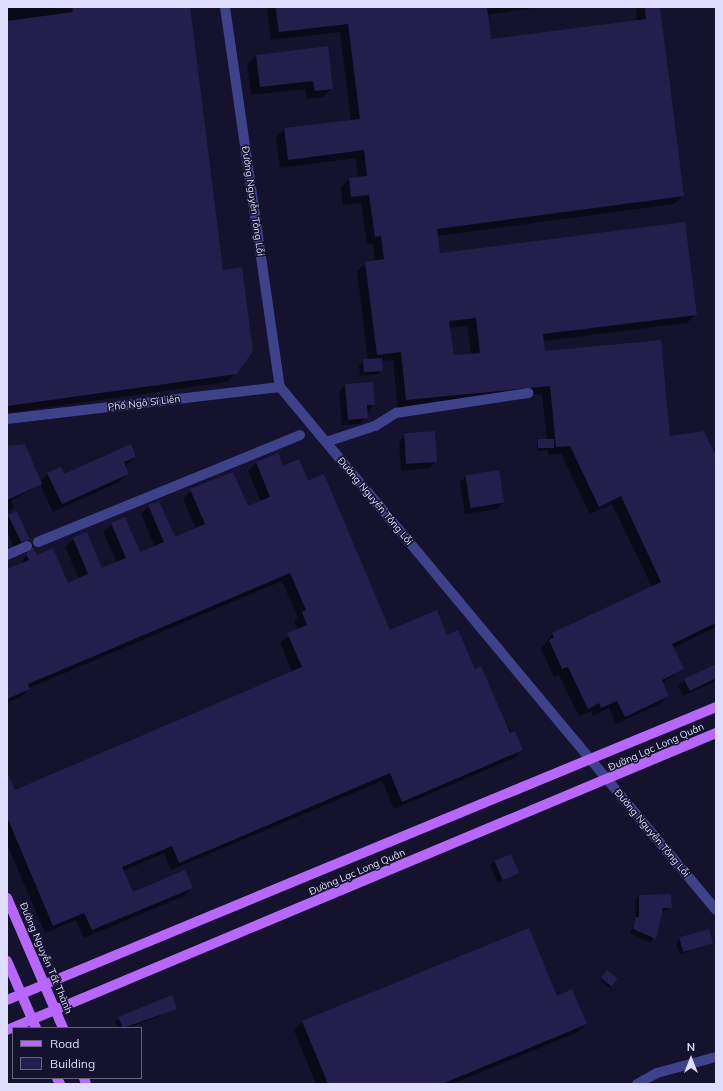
<!DOCTYPE html>
<html>
<head>
<meta charset="utf-8">
<style>
  body { margin:0 }
  #map { position:relative; width:723px; height:1091px; overflow:hidden; background:#14122c; font-family:Mulish,sans-serif }
  div>[style] { position:absolute }
  [style*='--x'] { left:calc(var(--x)*1px); top:calc(var(--y)*1px); width:calc(var(--w)*1px); rotate:calc(var(--a)*1deg) }
  .shadow>* { inset:0; background:#0007 }
  .building>* { inset:0; background:#241e4d; transform-origin:0 0 }
  .minor>* { height:10px; margin:-5px; padding:0 5px; transform-origin:5px; border-radius:5px; background:#3e428a }
  .major>* { height:10px; margin:-5px; padding:0 5px; transform-origin:5px; border-radius:5px; background:#b767fc }
  span { translate:-50% -50%; white-space:nowrap; text-align:center; line-height:1.15; -webkit-text-stroke:3px #14122c; paint-order:stroke }
  .street-label { font-size:10px; color:#deddfe }
  .frame { position:absolute; inset:0; border:8px solid #deddfe; pointer-events:none }
  .legend { position:absolute; left:12px; top:1027px; width:130px; height:52px; box-sizing:border-box; background:#14122c; border:1px solid #656380; margin:0; padding:5px 7px; list-style:none; font-size:12px; color:#deddfe }
  .legend li { display:flex; align-items:center; gap:8px; height:20px }
  .legend b { width:20px; border:1px solid #656380 }
  .north { position:absolute; left:671px; top:1039px; width:40px; height:40px; -webkit-text-stroke:3px #14122c; paint-order:stroke; rotate:0deg; font-size:11px; font-weight:700; line-height:16px; text-align:center; color:#deddfe }
  .north::after { content:''; display:block; margin:auto; width:14px; height:18px; background:#deddfe; clip-path:polygon(50% 0,100% 100%,50% 72%,0 100%) }
</style>
</head>
<body>
<div id="map">
  <div class="shadow">
    <i style="clip-path:polygon(7px 7px,189px 7px,236px 373px,227px 382px,7px 413px)"></i>
    <i style="clip-path:polygon(evenodd,267px 7px,275px 7px,279px 37px,277px 7px,540px 7px,487px 15px,490px 40px,637px 21px,636px 7px,660px 7px,683px 195px,674px 204px,437px 236px,439px 254px,695px 315px,687px 323px,543px 341px,544px 352px,669px 437px,716px 458px,716px 627px,673px 648px,683px 669px,662px 683px,668px 695px,660px 704px,616px 724px,609px 708px,593px 716px,591px 711px,579px 716px,559px 675px,554px 677px,541px 649px,552px 634px,652px 587px,612px 504px,590px 514px,561px 454px,548px 455px,548px 450px,537px 451px,537px 443px,547px 441px,542px 394px,398px 408px,393px 360px,381px 361px,382px 370px,378px 374px,360px 376px,359px 365px,368px 360px,357px 271px,366px 263px,375px 261px,373px 244px,367px 244px,361px 203px,343px 205px,341px 187px,349px 179px,358px 178px,356px 158px,280px 168px,276px 138px,284px 129px,351px 121px,340px 32px,271px 40px,267px 7px,467px 326px,471px 355px,453px 357px,449px 328px,467px 326px)"></i>
    <i style="clip-path:polygon(327px 47px,332px 88px,323px 97px,307px 99px,305px 89px,251px 95px,247px 64px,256px 56px)"></i>
    <i style="clip-path:polygon(345px 385px,374px 404px,360px 424px,342px 425px,339px 392px)"></i>
    <i style="clip-path:polygon(405px 435px,436px 461px,430px 468px,401px 471px,399px 442px)"></i>
    <i style="clip-path:polygon(7px 447px,40px 481px,48px 474px,64px 476px,135px 457px,125px 466px,128px 473px,119px 482px,53px 512px,40px 484px,11px 501px,14px 507px,7px 514px)"></i>
    <i style="clip-path:polygon(277px 454px,283px 467px,308px 482px,389px 631px,447px 636px,474px 670px,522px 750px,514px 758px,394px 809px,382px 781px,171px 870px,164px 853px,123px 871px,132px 893px,192px 887px,184px 896px,84px 938px,76px 920px,45px 933px,7px 844px,7px 773px,15px 791px,292px 672px,280px 642px,298px 630px,294px 621px,298px 618px,282px 581px,29px 688px,21px 697px,7px 703px,7px 570px,20px 565px,27px 554px,37px 557px,67px 584px,79px 579px,65px 547px,74px 539px,102px 569px,117px 563px,103px 532px,112px 524px,139px 553px,155px 547px,141px 514px,149px 506px,174px 539px,196px 529px,183px 499px,191px 490px,247px 508px,261px 502px,248px 471px,256px 463px)"></i>
    <i style="clip-path:polygon(466px 476px,503px 503px,497px 509px,465px 514px,460px 483px)"></i>
    <i style="clip-path:polygon(16px 512px,29px 540px,23px 546px,14px 548px,7px 531px,7px 518px)"></i>
    <i style="clip-path:polygon(716px 665px,716px 681px,683px 696px,678px 686px,685px 680px)"></i>
    <i style="clip-path:polygon(494px 862px,518px 872px,498px 883px,490px 866px)"></i>
    <i style="clip-path:polygon(670px 895px,671px 908px,661px 912px,651px 943px,630px 933px,636px 918px,635px 900px,639px 896px)"></i>
    <i style="clip-path:polygon(680px 939px,712px 942px,680px 955px,676px 943px)"></i>
    <i style="clip-path:polygon(605px 973px,617px 979px,610px 988px,600px 980px)"></i>
    <i style="clip-path:polygon(176px 1009px,129px 1028px,118px 1028px,115px 1022px,119px 1018px)"></i>
    <i style="clip-path:polygon(302px 1022px,586px 1024px,578px 1032px,452px 1084px,316px 1084px,294px 1030px)"></i>
  </div>
  <div class="building">
    <i style="clip-path:polygon(72px 7px,190px 7px,223px 270px,242px 267px,253px 351px,237px 374px,7px 406px,7px 21px,73px 12px)"></i>
    <i style="clip-path:polygon(evenodd,276px 7px,487px 7px,491px 39px,646px 19px,645px 7px,660px 7px,684px 196px,437px 229px,440px 253px,685px 222px,697px 315px,543px 334px,545px 351px,661px 340px,670px 436px,704px 431px,716px 456px,716px 623px,672px 644px,684px 669px,662px 680px,669px 696px,625px 717px,617px 701px,601px 708px,599px 703px,588px 709px,568px 667px,562px 669px,549px 640px,554px 637px,552px 633px,661px 582px,621px 496px,599px 507px,570px 446px,556px 447px,550px 386px,406px 400px,401px 352px,377px 355px,365px 262px,384px 259px,381px 236px,375px 237px,369px 195px,351px 197px,349px 178px,367px 176px,364px 150px,288px 160px,284px 128px,360px 119px,348px 24px,279px 32px,276px 7px,476px 318px,480px 353px,454px 355px,449px 321px,476px 318px)"></i>
    <i style="clip-path:polygon(328px 46px,333px 89px,315px 91px,313px 81px,260px 87px,256px 55px)"></i>
    <i style="left:382px;top:358px;width:13px;height:19px;rotate:86deg"></i>
    <i style="clip-path:polygon(373px 382px,375px 405px,367px 405px,368px 418px,348px 420px,345px 384px)"></i>
    <i style="left:435px;top:431px;width:31px;height:31px;rotate:86deg"></i>
    <i style="left:554px;top:439px;width:9px;height:16px;rotate:90deg"></i>
    <i style="clip-path:polygon(25px 444px,42px 484px,7px 500px,7px 446px)"></i>
    <i style="clip-path:polygon(131px 444px,136px 457px,124px 462px,129px 474px,62px 504px,47px 473px,61px 467px,64px 474px)"></i>
    <i style="clip-path:polygon(278px 453px,283px 466px,299px 459px,308px 481px,324px 474px,390px 630px,437px 610px,447px 635px,458px 630px,475px 669px,481px 666px,510px 733px,515px 731px,523px 750px,402px 802px,390px 773px,179px 863px,172px 846px,122px 867px,133px 892px,185px 870px,193px 888px,92px 930px,84px 913px,53px 926px,7px 817px,7px 771px,15px 790px,302px 667px,287px 633px,307px 625px,302px 612px,306px 610px,290px 573px,28px 684px,30px 689px,7px 699px,7px 569px,29px 560px,26px 554px,33px 547px,37px 555px,53px 548px,68px 583px,88px 574px,73px 538px,87px 532px,102px 568px,126px 558px,111px 523px,125px 517px,140px 552px,164px 542px,148px 505px,159px 501px,175px 537px,205px 524px,190px 489px,233px 472px,248px 506px,270px 497px,256px 462px)"></i>
    <i style="left:499px;top:470px;width:33px;height:34px;rotate:81deg"></i>
    <i style="clip-path:polygon(17px 511px,30px 540px,21px 542px,8px 515px)"></i>
    <i style="clip-path:polygon(716px 664px,716px 678px,690px 691px,684px 679px)"></i>
    <i style="left:511px;top:854px;width:21px;height:18px;rotate:67deg"></i>
    <i style="clip-path:polygon(671px 894px,672px 908px,663px 908px,656px 939px,633px 929px,636px 917px,639px 917px,639px 895px)"></i>
    <i style="clip-path:polygon(529px 928px,557px 996px,572px 989px,587px 1024px,442px 1084px,328px 1084px,302px 1021px)"></i>
    <i style="left:709px;top:929px;width:15px;height:31px;rotate:74deg"></i>
    <i style="left:607px;top:970px;width:14px;height:10px;rotate:39deg"></i>
    <i style="clip-path:polygon(172px 995px,177px 1009px,123px 1028px,118px 1017px)"></i>
  </div>
  <div class="minor">
    <i style="--x:225;--y:7;--w:384;--a:81.8"></i>
    <i style="--x:280;--y:387;--w:681;--a:50.18"></i>
    <i style="--x:7;--y:419;--w:275;--a:-6.7"></i>
    <i style="--x:326;--y:442;--w:52;--a:-18.1"></i>
    <i style="--x:375;--y:426;--w:25;--a:-32"></i>
    <i style="--x:396;--y:413;--w:134;--a:-8.6"></i>
    <i style="--x:38;--y:542;--w:283;--a:-22.2"></i>
    <i style="--x:7;--y:555;--w:22;--a:-24"></i>
    <i style="--x:637;--y:1084;--w:23;--a:-29"></i>
    <i style="--x:657;--y:1073;--w:61;--a:-15.2"></i>
  </div>
  <div class="major">
    <i style="--x:7;--y:898;--w:142;--a:66.7"></i>
    <i style="--x:7;--y:961;--w:73;--a:66.6"></i>
    <i style="--x:7;--y:1000;--w:767;--a:-22.45"></i>
    <i style="--x:7;--y:1030;--w:769;--a:-22.73"></i>
    <i style="--x:57;--y:1078;--w:7;--a:63"></i>
    <i style="--x:84;--y:1078;--w:6;--a:72"></i>
  </div>
  <div class="street-label">
    <span style="left:253px;top:201px;rotate:82deg">Đường Nguyễn Tông Lỗi</span>
    <span style="left:144px;top:403px;rotate:-7deg">Phố Ngô Sĩ Liên</span>
    <span style="left:375px;top:501px;rotate:50deg">Đường Nguyễn Tông Lỗi</span>
    <span style="left:656px;top:747px;rotate:-24deg">Đường Lạc Long Quân</span>
    <span style="left:652px;top:833px;rotate:50deg">Đường Nguyễn Tông Lỗi</span>
    <span style="left:357px;top:872px;rotate:-23deg">Đường Lạc Long Quân</span>
    <span style="left:46px;top:958px;rotate:67deg">Đường Nguyễn Tất Thành</span>
  </div>
  <div class="frame"></div>
  <ul class="legend">
  <li><b style="height:5px;background:#b767fc"></b>Road</li>
  <li><b style="height:11px;background:#241e4d"></b>Building</li>
  </ul>
  <div class="north">N</div>
</div>
</body>
</html>
